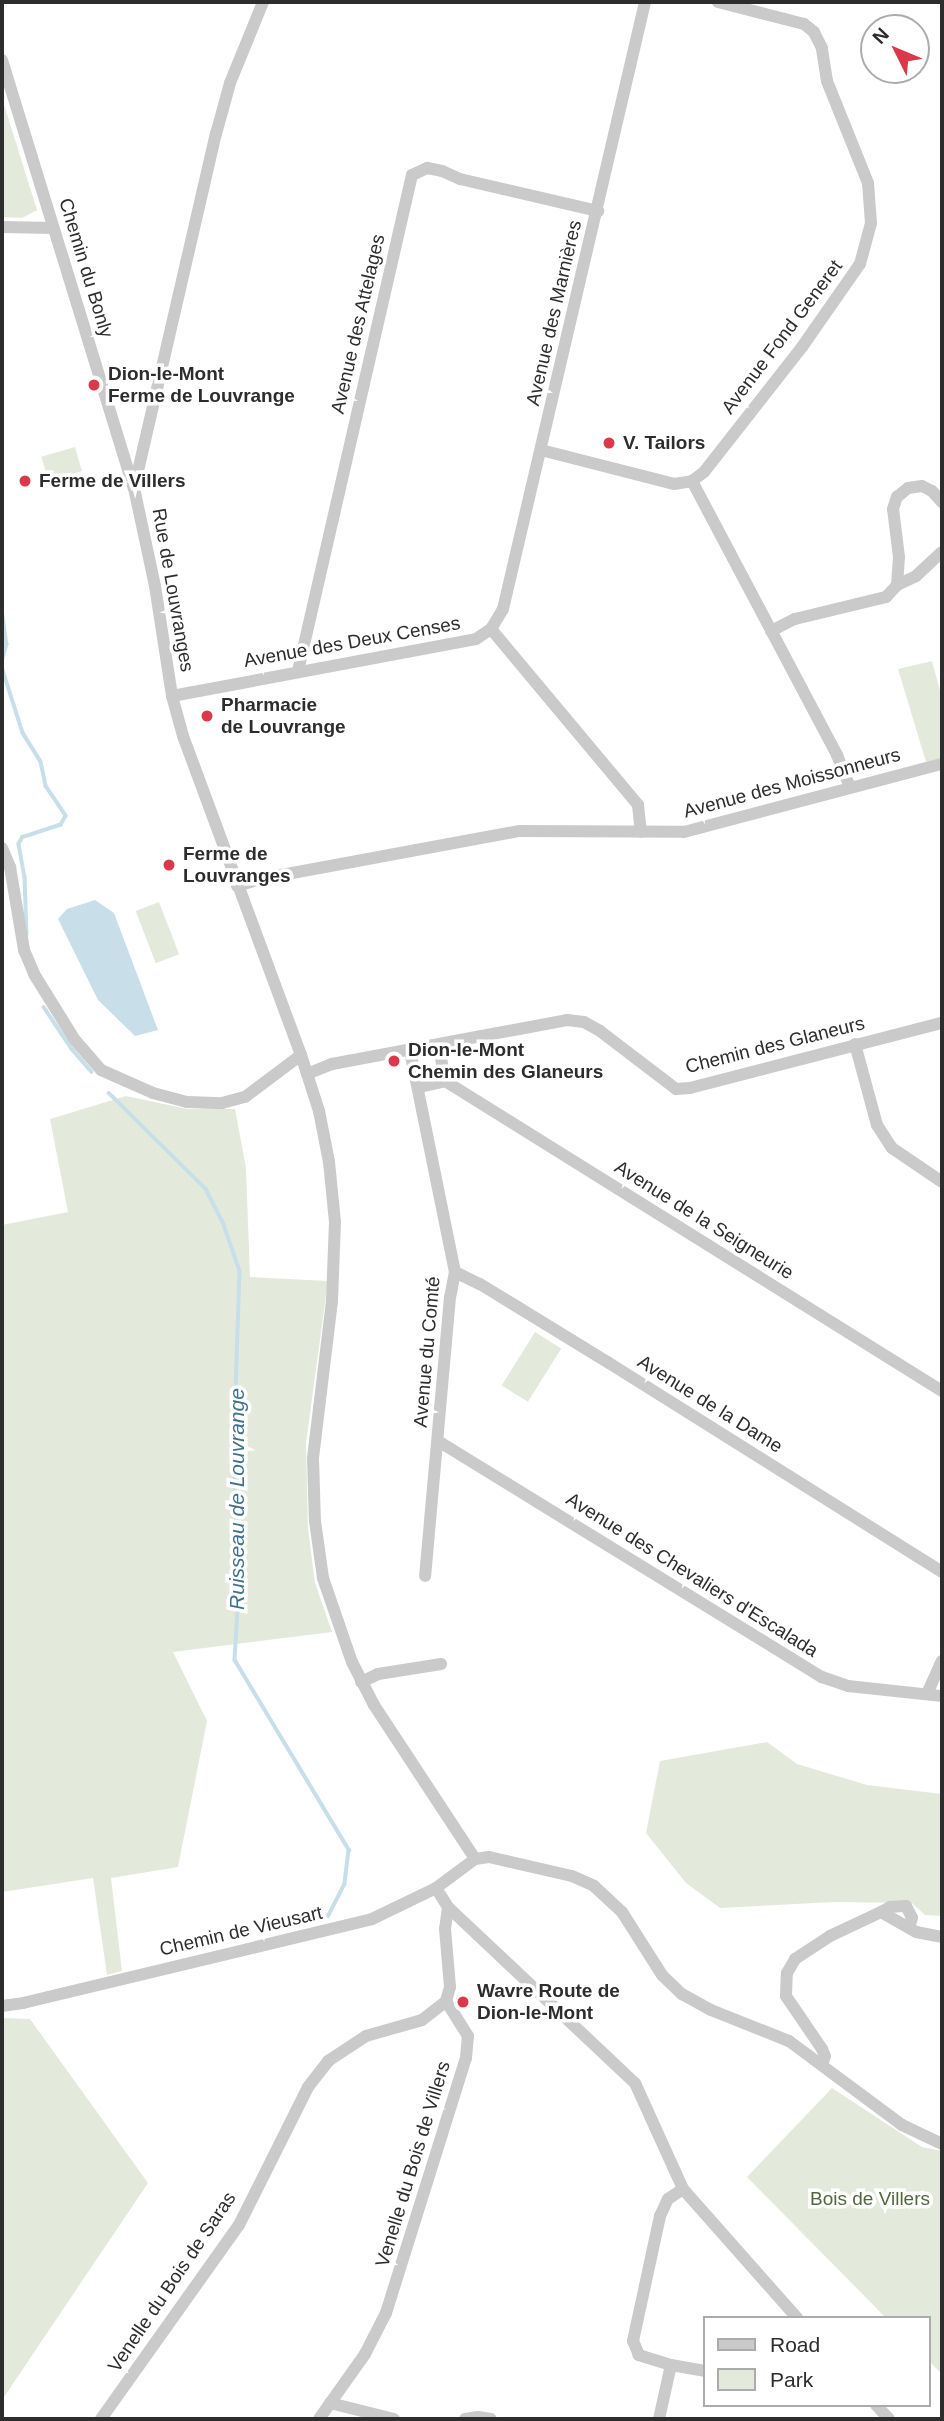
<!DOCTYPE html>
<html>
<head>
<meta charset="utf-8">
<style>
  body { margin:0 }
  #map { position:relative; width:944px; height:2421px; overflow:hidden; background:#fff; font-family:Arial,sans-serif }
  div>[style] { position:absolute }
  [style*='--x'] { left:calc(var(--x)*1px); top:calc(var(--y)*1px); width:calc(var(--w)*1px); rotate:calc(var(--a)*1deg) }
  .green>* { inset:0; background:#e4eadb; transform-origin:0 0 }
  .water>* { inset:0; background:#c8dee9 }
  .stream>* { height:3.5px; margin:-1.75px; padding:0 1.75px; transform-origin:1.75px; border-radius:1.75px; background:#c8dee9 }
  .minor>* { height:12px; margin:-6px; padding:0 6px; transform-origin:6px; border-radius:6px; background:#cacaca }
  .dots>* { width:19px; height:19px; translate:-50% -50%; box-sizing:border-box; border:4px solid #fff; border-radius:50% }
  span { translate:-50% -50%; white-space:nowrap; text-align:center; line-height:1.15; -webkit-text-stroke:7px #fff; paint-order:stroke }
  .street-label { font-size:19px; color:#2d2d2d }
  .poi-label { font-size:19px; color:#2d2d2d; font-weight:700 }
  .left { translate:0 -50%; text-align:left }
  .park-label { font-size:19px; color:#52673d }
  .water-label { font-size:21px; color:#40718b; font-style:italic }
  .frame { position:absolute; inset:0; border:4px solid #2d2d2d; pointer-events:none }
  .legend { position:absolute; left:703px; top:2316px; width:228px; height:91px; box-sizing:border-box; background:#fff; border:2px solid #ababab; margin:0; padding:9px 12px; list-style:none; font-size:21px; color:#2d2d2d }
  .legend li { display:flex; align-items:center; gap:14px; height:35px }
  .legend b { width:35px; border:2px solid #ababab }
  .north { position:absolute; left:860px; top:14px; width:70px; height:70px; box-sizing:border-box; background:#fff; border:2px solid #ababab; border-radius:50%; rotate:313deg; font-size:19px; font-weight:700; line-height:28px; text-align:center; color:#2d2d2d }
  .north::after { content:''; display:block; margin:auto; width:24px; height:32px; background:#dc384b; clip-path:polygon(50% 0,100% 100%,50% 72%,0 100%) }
</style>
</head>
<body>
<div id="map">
  <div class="green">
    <i style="clip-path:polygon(2px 98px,37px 210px,22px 218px,2px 217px)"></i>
    <i style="left:75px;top:447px;width:25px;height:35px;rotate:74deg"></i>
    <i style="clip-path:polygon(932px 661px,942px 698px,942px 758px,926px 762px,898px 669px)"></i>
    <i style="left:159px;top:902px;width:56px;height:25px;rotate:69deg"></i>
    <i style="clip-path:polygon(126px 1096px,188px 1109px,235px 1109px,246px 1168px,250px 1277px,328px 1281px,306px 1443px,308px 1528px,315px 1583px,332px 1632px,173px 1652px,207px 1721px,178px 1867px,111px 1878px,122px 1971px,107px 1975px,93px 1878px,2px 1892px,2px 1225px,68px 1212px,50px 1119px)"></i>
    <i style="left:535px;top:1332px;width:31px;height:63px;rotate:32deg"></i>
    <i style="clip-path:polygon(767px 1742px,797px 1764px,867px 1785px,942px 1794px,942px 1916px,925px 1915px,912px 1903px,834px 1902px,720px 1908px,686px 1883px,646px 1833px,660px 1761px)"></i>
    <i style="clip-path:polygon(2px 2018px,30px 2019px,148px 2183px,2px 2400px)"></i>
    <i style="clip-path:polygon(832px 2088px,922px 2147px,942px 2151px,942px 2374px,928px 2360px,928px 2318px,886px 2318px,747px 2177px)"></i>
  </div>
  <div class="water">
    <i style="clip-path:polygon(95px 900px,114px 913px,158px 1030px,135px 1036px,98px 1000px,58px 919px,67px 909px)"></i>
  </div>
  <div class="stream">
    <i style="--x:2;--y:610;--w:34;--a:82"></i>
    <i style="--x:7;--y:644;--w:18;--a:106"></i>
    <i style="--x:2;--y:667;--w:69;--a:72.3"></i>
    <i style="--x:23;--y:733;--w:34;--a:58"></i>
    <i style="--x:41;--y:762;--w:25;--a:78"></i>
    <i style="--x:46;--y:786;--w:36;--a:56"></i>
    <i style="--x:66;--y:816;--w:10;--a:119"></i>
    <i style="--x:61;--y:825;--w:40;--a:162"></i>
    <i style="--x:23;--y:837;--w:8;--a:120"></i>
    <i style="--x:19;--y:844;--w:34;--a:80"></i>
    <i style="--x:25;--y:877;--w:57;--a:88"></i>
    <i style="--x:44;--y:1007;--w:50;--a:56.3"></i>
    <i style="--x:72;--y:1049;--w:30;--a:49"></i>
    <i style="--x:109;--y:1093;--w:136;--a:44.7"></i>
    <i style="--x:206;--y:1189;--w:37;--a:63"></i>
    <i style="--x:223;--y:1222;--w:52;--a:70.9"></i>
    <i style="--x:240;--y:1271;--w:180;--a:91.9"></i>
    <i style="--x:234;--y:1451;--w:140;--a:88"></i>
    <i style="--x:239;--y:1591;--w:69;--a:93.3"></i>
    <i style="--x:235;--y:1660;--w:222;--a:59"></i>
    <i style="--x:349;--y:1850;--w:34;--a:97"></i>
    <i style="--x:345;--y:1884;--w:36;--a:117"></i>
  </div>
  <div class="minor">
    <i style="--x:2;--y:60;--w:448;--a:72.9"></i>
    <i style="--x:134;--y:488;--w:100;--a:77.9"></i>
    <i style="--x:155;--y:586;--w:111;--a:81.2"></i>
    <i style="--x:172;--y:696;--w:41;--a:74.6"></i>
    <i style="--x:183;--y:736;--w:340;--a:69.7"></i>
    <i style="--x:301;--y:1055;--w:59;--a:72.2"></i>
    <i style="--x:319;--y:1111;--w:52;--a:78.9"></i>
    <i style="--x:329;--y:1162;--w:60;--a:84.3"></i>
    <i style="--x:335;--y:1222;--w:79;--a:92.2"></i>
    <i style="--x:332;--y:1301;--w:159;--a:96.9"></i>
    <i style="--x:313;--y:1459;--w:62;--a:88.2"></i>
    <i style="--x:315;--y:1521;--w:58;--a:82"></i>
    <i style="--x:323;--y:1578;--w:89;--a:71"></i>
    <i style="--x:352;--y:1662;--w:48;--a:62.9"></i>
    <i style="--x:374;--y:1705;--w:184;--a:56.7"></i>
    <i style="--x:2;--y:227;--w:51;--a:1.1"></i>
    <i style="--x:541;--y:450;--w:137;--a:14.3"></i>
    <i style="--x:674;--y:484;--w:18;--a:-9"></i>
    <i style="--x:692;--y:481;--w:15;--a:-37"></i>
    <i style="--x:704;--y:472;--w:159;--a:-51.9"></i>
    <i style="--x:802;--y:347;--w:101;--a:-55.1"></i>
    <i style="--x:860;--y:264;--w:42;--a:-75"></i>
    <i style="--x:871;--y:223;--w:40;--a:-94.3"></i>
    <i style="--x:868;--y:183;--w:110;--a:-111.9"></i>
    <i style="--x:827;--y:81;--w:33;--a:-99"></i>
    <i style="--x:822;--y:48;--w:18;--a:-117"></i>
    <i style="--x:814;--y:32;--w:13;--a:-141"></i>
    <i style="--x:804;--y:24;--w:89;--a:-165.7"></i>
    <i style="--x:692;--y:481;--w:310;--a:62.1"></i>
    <i style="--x:837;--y:755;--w:35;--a:68"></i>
    <i style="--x:135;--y:484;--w:359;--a:-77"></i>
    <i style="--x:216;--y:134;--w:53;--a:-74.6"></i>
    <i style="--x:230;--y:83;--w:87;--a:-67.8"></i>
    <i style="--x:897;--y:585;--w:28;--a:-86"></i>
    <i style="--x:899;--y:557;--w:48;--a:-97.1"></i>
    <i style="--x:893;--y:509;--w:13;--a:-72"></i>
    <i style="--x:897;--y:497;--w:14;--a:-39"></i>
    <i style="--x:908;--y:488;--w:14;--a:-8"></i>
    <i style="--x:922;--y:486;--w:11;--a:27"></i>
    <i style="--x:932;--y:491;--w:15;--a:48"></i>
    <i style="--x:491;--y:629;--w:229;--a:50.1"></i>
    <i style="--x:638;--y:805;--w:27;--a:84"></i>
    <i style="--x:771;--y:631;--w:27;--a:-27"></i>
    <i style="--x:795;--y:619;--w:94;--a:-13.6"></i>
    <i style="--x:886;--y:597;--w:16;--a:-47"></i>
    <i style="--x:897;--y:585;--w:21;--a:-25"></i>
    <i style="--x:916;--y:576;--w:35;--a:-43"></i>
    <i style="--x:298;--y:671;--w:509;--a:-77.06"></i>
    <i style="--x:412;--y:175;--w:17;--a:-25"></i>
    <i style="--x:427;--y:168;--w:15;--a:11"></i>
    <i style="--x:442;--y:171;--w:20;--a:24"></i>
    <i style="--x:460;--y:179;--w:142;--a:13.1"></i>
    <i style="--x:172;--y:696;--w:309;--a:-10.6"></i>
    <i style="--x:476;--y:639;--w:18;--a:-34"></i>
    <i style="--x:491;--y:629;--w:23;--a:-59"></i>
    <i style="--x:503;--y:609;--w:623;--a:-76.83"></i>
    <i style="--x:2;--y:848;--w:21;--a:67"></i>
    <i style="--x:10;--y:867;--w:84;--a:80.4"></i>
    <i style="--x:24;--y:950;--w:26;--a:67"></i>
    <i style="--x:34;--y:974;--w:78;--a:58.2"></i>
    <i style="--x:75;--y:1040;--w:40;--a:49"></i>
    <i style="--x:101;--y:1070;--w:57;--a:23.9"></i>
    <i style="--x:153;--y:1093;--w:35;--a:15"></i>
    <i style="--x:187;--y:1102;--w:35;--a:2"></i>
    <i style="--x:222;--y:1103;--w:24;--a:-15"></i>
    <i style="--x:245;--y:1097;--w:70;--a:-36.9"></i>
    <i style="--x:237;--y:886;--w:24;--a:-17"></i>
    <i style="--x:260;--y:879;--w:264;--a:-10.5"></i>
    <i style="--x:520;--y:831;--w:164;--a:0.3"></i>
    <i style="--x:684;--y:832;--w:267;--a:-14.8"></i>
    <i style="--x:855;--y:1044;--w:84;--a:74.8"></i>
    <i style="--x:877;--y:1125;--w:27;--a:57"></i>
    <i style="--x:892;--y:1148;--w:60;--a:34.2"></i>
    <i style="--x:439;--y:1045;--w:36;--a:81"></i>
    <i style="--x:445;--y:1081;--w:586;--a:31.95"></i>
    <i style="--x:410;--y:1051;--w:226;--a:78.5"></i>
    <i style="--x:455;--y:1272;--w:25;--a:101"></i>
    <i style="--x:450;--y:1297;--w:280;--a:95.1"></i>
    <i style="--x:307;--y:1074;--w:27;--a:-22"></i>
    <i style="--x:332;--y:1064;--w:239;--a:-10.6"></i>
    <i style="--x:567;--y:1020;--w:17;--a:7"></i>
    <i style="--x:584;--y:1022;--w:18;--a:29"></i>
    <i style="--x:600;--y:1031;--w:96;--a:37.3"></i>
    <i style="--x:676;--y:1089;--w:14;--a:-4"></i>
    <i style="--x:690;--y:1088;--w:260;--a:-14.5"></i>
    <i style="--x:420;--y:1087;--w:26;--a:-13"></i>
    <i style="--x:455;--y:1272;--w:28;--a:26"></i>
    <i style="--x:480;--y:1284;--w:151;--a:31.5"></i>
    <i style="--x:609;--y:1363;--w:393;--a:32.1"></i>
    <i style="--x:438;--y:1441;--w:451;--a:31.6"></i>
    <i style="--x:822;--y:1677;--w:28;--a:19"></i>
    <i style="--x:848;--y:1686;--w:95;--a:6.1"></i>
    <i style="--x:361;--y:1682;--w:19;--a:-25"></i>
    <i style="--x:378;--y:1674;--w:64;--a:-9"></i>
    <i style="--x:927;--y:1694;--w:36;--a:-66"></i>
    <i style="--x:436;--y:1888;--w:22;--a:58"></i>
    <i style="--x:448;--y:1907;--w:257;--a:43.3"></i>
    <i style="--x:635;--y:2083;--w:116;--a:65.6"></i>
    <i style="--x:683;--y:2189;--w:172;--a:48.5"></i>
    <i style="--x:881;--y:1912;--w:10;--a:-29"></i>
    <i style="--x:890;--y:1907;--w:16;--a:-4"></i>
    <i style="--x:906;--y:1906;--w:13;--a:63"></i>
    <i style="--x:912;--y:1918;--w:10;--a:107"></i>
    <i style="--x:446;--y:2001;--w:15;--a:-74"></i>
    <i style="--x:450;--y:1987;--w:58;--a:-94.9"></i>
    <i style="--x:445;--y:1929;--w:22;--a:-82"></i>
    <i style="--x:2;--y:2006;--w:21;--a:-8"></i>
    <i style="--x:23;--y:2003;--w:359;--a:-13.5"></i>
    <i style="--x:372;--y:1919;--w:71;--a:-25.8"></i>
    <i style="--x:436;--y:1888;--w:49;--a:-36.6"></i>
    <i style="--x:475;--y:1859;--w:14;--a:-8"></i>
    <i style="--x:489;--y:1857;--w:85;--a:12.9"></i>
    <i style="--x:572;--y:1876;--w:24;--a:24"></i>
    <i style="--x:594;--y:1886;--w:38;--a:43"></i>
    <i style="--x:622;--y:1912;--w:75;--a:57.6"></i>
    <i style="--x:662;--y:1975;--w:28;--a:44"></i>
    <i style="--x:682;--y:1994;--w:33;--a:29"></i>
    <i style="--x:711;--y:2010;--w:84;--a:21.7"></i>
    <i style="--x:789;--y:2041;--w:141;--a:36.6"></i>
    <i style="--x:902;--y:2125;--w:44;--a:25.4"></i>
    <i style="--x:822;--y:2065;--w:9;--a:-72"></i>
    <i style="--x:825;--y:2056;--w:8;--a:-113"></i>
    <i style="--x:822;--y:2049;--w:64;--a:-124.2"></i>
    <i style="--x:786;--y:1996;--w:23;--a:-88"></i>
    <i style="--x:787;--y:1973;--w:16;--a:-60"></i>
    <i style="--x:795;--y:1959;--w:42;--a:-33.3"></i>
    <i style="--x:830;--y:1936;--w:56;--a:-25.2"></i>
    <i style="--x:881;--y:1912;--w:40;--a:29.7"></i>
    <i style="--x:916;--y:1932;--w:26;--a:11"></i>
    <i style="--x:671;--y:2365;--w:34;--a:10"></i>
    <i style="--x:330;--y:2403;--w:66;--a:14"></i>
    <i style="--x:876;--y:2405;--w:19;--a:47"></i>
    <i style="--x:101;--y:2419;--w:238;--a:-54.6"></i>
    <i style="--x:239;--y:2225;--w:154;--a:-63.4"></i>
    <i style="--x:308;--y:2087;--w:33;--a:-52"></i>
    <i style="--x:328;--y:2061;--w:45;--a:-33.3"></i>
    <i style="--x:366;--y:2036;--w:58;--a:-15.9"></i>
    <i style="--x:422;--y:2020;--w:31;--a:-38"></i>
    <i style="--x:319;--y:2419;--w:80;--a:-54.7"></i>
    <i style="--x:365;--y:2354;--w:46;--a:-62.9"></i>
    <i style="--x:386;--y:2313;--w:267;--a:-72.6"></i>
    <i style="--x:466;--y:2058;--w:22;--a:-85"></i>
    <i style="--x:468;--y:2036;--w:41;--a:-122.2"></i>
    <i style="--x:465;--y:2419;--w:13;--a:-9"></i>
    <i style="--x:478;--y:2417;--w:13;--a:9"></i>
    <i style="--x:659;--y:2419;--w:55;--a:-77.5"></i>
    <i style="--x:671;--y:2365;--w:34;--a:-163"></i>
    <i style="--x:639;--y:2355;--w:15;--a:-113"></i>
    <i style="--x:633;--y:2341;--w:128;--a:-77.8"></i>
    <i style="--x:660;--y:2216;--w:19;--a:-65"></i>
    <i style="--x:668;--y:2199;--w:18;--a:-34"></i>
  </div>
  <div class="dots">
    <i style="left:94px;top:385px;background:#dc384b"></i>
    <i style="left:609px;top:443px;background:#dc384b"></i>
    <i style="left:25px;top:481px;background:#dc384b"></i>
    <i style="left:207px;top:716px;background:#dc384b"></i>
    <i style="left:169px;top:865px;background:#dc384b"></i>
    <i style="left:394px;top:1061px;background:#dc384b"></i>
    <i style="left:463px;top:2002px;background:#dc384b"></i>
  </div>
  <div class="street-label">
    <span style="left:86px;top:268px;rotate:73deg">Chemin du Bonly</span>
    <span style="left:554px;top:313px;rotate:-77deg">Avenue des Marnières</span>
    <span style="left:358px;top:324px;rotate:-77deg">Avenue des Attelages</span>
    <span style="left:782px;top:337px;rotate:-53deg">Avenue Fond Generet</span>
    <span style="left:173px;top:590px;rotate:80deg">Rue de Louvranges</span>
    <span style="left:352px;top:642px;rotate:-10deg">Avenue des Deux Censes</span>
    <span style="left:792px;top:783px;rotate:-15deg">Avenue des Moissonneurs</span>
    <span style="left:775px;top:1045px;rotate:-14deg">Chemin des Glaneurs</span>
    <span style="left:704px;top:1220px;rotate:32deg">Avenue de la Seigneurie</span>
    <span style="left:427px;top:1352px;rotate:-85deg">Avenue du Comté</span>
    <span style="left:710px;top:1404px;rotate:32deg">Avenue de la Dame</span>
    <span style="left:692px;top:1575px;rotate:32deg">Avenue des Chevaliers d'Escalada</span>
    <span style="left:241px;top:1931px;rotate:-13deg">Chemin de Vieusart</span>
    <span style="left:413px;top:2164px;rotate:-73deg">Venelle du Bois de Villers</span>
    <span style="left:172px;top:2282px;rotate:-56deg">Venelle du Bois de Saras</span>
  </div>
  <div class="poi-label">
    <span class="left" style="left:108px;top:385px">Dion-le-Mont<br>Ferme de Louvrange</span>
    <span class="left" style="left:623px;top:443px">V. Tailors</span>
    <span class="left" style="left:39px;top:481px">Ferme de Villers</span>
    <span class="left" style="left:221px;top:716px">Pharmacie<br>de Louvrange</span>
    <span class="left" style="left:183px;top:865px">Ferme de<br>Louvranges</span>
    <span class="left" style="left:408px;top:1061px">Dion-le-Mont<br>Chemin des Glaneurs</span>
    <span class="left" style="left:477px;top:2002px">Wavre Route de<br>Dion-le-Mont</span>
  </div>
  <div class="park-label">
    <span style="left:870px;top:2199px">Bois de Villers</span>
  </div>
  <div class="water-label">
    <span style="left:237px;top:1499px;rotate:-90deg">Ruisseau de Louvrange</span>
  </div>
  <div class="frame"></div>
  <ul class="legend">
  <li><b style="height:9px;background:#cacaca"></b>Road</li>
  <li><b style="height:19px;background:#e4eadb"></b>Park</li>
  </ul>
  <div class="north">N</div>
</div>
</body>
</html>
